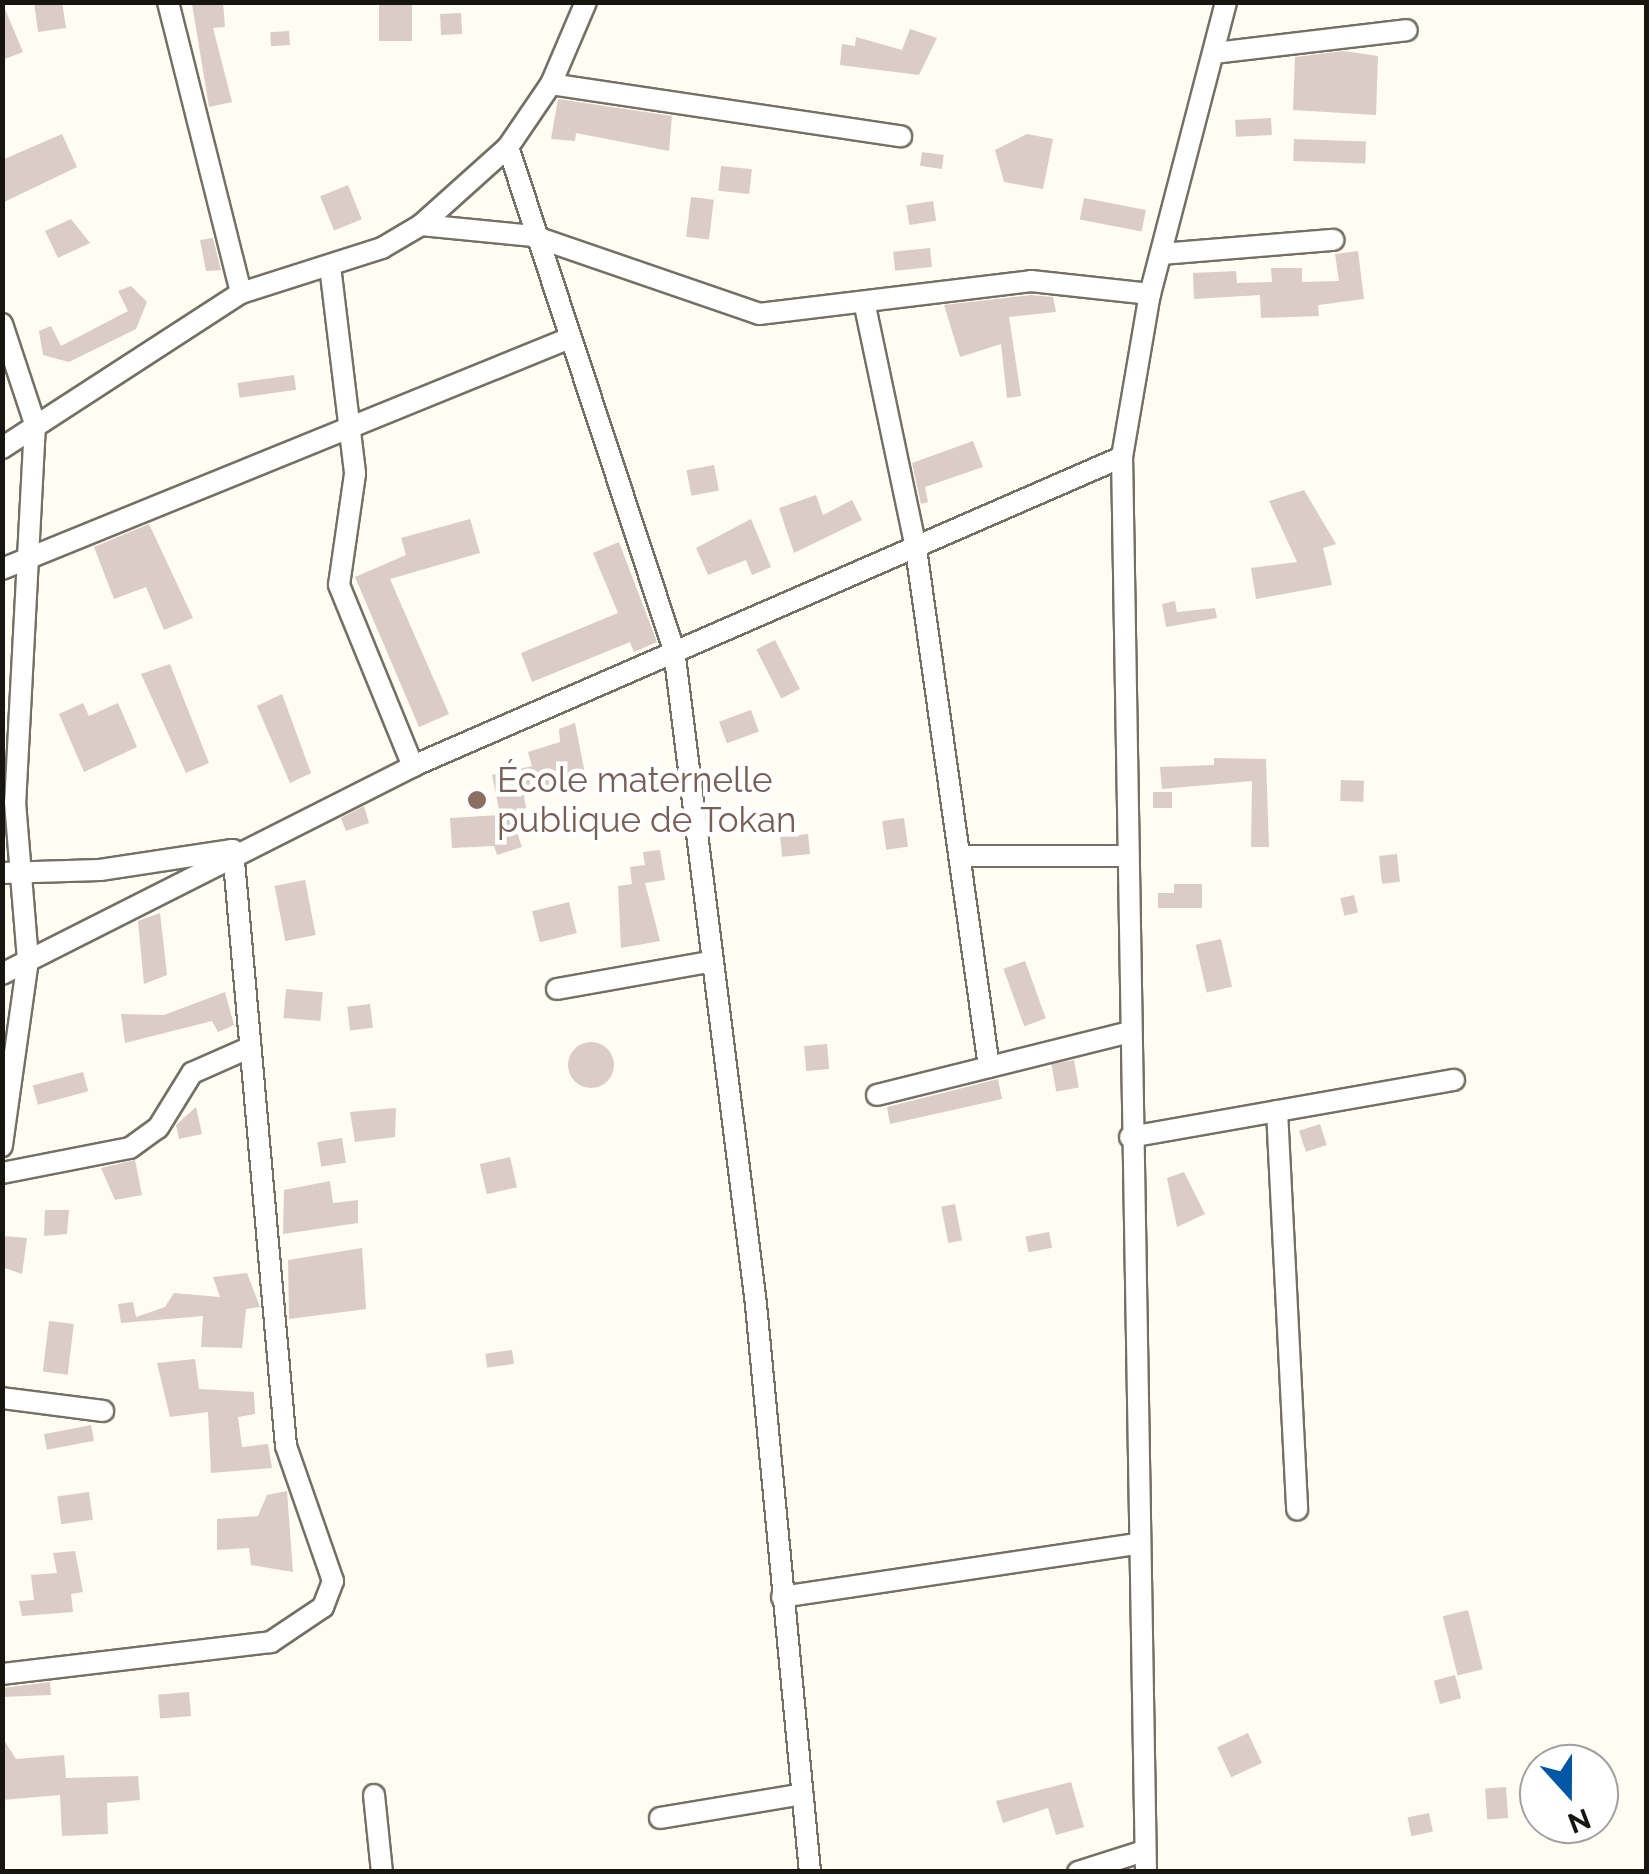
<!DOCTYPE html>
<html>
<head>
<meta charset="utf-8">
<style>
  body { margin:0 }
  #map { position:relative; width:1649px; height:1874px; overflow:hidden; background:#fefcf3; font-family:Raleway,sans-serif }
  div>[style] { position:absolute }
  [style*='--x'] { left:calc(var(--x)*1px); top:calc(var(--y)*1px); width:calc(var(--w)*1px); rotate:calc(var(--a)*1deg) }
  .building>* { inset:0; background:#dcccc7; transform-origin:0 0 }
  .round { border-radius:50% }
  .roads { filter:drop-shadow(2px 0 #747064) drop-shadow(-2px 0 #747064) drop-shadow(0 2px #747064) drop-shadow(0 -2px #747064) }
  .minor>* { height:20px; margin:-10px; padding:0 10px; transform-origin:10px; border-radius:10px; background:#fff }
  .dots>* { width:28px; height:28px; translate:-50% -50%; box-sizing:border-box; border:5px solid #fff; border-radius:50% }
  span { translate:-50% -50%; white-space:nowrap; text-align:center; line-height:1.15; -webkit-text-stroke:9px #fff; paint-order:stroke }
  .education-label { font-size:35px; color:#785e54 }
  .left { translate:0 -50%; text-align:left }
  .frame { position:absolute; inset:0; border:5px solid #171510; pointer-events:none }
  .north { position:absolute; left:1519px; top:1744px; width:100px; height:100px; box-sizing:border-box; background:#fff; border:2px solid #a2a19f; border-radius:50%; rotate:159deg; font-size:28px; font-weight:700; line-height:40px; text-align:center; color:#171510 }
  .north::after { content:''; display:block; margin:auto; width:35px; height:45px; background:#0357a5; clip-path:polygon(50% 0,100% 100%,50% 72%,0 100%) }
</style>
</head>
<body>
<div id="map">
  <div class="building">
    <i style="clip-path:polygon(2px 2px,23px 52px,2px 60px)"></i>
    <i style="clip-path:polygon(34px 2px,62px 2px,66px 28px,38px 32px)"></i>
    <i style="clip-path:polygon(223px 2px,225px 27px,213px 28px,232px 102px,209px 107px,192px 4px)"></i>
    <i style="left:379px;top:2px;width:33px;height:39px"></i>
    <i style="left:461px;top:13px;width:21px;height:21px;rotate:87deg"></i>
    <i style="clip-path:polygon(910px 29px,937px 38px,919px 75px,840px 65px,842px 44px,855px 46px,856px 37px,902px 50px)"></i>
    <i style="left:289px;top:31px;width:14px;height:19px;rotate:86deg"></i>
    <i style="clip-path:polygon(1344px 51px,1378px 56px,1376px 115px,1293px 110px,1295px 57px)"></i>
    <i style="clip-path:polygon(558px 99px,672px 116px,669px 151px,576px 133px,575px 141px,551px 139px)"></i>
    <i style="left:1271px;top:118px;width:17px;height:36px;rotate:87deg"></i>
    <i style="clip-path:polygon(62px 134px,77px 167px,2px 203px,2px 160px)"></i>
    <i style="clip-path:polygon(1027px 134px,1053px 139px,1043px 189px,1004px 182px,995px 150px)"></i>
    <i style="left:1294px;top:139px;width:72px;height:22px;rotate:2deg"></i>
    <i style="left:922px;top:152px;width:22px;height:14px;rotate:8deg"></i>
    <i style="left:721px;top:166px;width:31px;height:25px;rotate:6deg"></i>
    <i style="left:348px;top:185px;width:37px;height:30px;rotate:68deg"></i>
    <i style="left:691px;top:197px;width:23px;height:40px;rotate:7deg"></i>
    <i style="left:1084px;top:198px;width:63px;height:22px;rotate:11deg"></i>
    <i style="left:933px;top:201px;width:20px;height:27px;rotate:81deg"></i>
    <i style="clip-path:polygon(71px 219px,90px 243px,58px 258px,45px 231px)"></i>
    <i style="clip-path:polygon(213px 238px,221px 270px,206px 271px,200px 240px)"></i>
    <i style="left:930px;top:248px;width:19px;height:37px;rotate:84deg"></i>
    <i style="clip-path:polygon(1358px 251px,1364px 299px,1318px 305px,1319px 316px,1261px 318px,1260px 295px,1194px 299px,1193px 273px,1236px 271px,1237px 283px,1272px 282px,1271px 268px,1302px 268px,1302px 282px,1339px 281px,1335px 254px)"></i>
    <i style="clip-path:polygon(131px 286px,147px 302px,136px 329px,69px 362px,43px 355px,39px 331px,51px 326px,61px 346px,128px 311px,118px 291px)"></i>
    <i style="clip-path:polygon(1031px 295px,1053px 297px,1056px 312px,1009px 317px,1021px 396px,1007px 398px,1001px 344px,960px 357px,944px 305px)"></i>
    <i style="left:294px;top:375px;width:15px;height:57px;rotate:82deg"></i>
    <i style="clip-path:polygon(973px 441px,983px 467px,925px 487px,928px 502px,921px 504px,912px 463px)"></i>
    <i style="left:714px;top:465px;width:26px;height:28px;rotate:79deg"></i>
    <i style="clip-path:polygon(1304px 490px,1336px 544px,1323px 548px,1332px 585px,1256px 599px,1251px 568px,1297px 562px,1269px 501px)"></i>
    <i style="clip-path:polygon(816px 495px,823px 515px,852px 500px,862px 520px,794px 553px,779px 508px)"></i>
    <i style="clip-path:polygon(470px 519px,480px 553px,390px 579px,449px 714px,419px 727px,355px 577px,406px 555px,401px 538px)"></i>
    <i style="clip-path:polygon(751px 519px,771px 567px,752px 575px,746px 560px,708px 575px,696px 548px)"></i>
    <i style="clip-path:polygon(149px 524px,193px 618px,164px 630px,146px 587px,114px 599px,94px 547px)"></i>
    <i style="clip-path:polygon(619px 542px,657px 642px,634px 652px,630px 642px,532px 682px,521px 653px,618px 613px,593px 553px)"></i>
    <i style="clip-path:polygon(1175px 601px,1177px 612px,1215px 608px,1217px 618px,1166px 627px,1162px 604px)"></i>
    <i style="left:775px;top:640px;width:55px;height:21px;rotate:63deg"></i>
    <i style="clip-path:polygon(170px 664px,209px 763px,186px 773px,141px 674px)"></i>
    <i style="clip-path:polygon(282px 694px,311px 773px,290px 783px,257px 706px)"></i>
    <i style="clip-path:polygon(83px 703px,89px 716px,118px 703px,137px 747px,84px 772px,59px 714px)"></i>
    <i style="left:751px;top:710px;width:23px;height:34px;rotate:70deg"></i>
    <i style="clip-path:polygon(575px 723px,585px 774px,524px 797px,528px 817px,513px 821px,522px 847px,497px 855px,494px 846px,452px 848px,450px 818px,500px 815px,492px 775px,532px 766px,528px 752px,560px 742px,559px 729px)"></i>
    <i style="clip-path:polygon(1214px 758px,1266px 759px,1269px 847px,1251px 847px,1252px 781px,1162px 789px,1160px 767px,1214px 765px)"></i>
    <i style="left:1341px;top:780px;width:23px;height:21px;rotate:2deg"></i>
    <i style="left:1172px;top:792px;width:16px;height:19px;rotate:90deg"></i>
    <i style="clip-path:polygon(364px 806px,369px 823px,346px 831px,341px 818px)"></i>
    <i style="left:778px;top:810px;width:21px;height:29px;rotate:85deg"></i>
    <i style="left:904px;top:818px;width:29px;height:22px;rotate:82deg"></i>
    <i style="left:808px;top:834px;width:20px;height:28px;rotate:84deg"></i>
    <i style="clip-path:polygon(660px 850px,665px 880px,645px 883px,660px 941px,621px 948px,618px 886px,632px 884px,630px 867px,645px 865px,643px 852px)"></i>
    <i style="left:1397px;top:854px;width:28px;height:18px;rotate:84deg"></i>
    <i style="left:305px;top:880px;width:56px;height:31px;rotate:79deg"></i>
    <i style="clip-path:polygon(1174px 884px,1202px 884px,1202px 908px,1158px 908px,1158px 893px,1174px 893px)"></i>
    <i style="left:1354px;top:895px;width:18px;height:14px;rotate:77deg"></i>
    <i style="left:569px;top:902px;width:32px;height:38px;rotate:76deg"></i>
    <i style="clip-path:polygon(160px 913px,167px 975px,144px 984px,138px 921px)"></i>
    <i style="left:1221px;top:939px;width:49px;height:26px;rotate:77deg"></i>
    <i style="left:1025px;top:961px;width:61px;height:23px;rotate:70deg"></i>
    <i style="left:286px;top:989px;width:37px;height:29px;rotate:5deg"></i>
    <i style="clip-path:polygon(225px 992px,234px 1025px,218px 1032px,212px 1021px,125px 1043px,121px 1014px,164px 1015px)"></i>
    <i style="left:370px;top:1004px;width:24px;height:23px;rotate:83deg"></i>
    <i class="round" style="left:568px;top:1042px;width:46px;height:46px"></i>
    <i style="left:827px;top:1044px;width:25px;height:23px;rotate:85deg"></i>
    <i style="left:1074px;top:1060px;width:28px;height:23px;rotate:80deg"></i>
    <i style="left:83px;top:1072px;width:20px;height:52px;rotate:75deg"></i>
    <i style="clip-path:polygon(998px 1079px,1002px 1099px,890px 1124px,887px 1107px)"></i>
    <i style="clip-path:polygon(196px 1107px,202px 1134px,179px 1139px,176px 1125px)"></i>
    <i style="clip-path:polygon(396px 1108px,395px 1137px,355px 1142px,350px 1112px)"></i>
    <i style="left:1320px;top:1124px;width:22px;height:22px;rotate:72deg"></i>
    <i style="left:342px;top:1138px;width:25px;height:25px;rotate:81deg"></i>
    <i style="left:510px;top:1157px;width:31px;height:31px;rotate:77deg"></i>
    <i style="clip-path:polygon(135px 1160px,142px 1195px,115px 1200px,101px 1168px)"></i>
    <i style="clip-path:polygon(1184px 1172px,1205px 1214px,1177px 1227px,1167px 1178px)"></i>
    <i style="clip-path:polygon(330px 1181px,333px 1203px,358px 1200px,358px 1223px,283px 1234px,284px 1190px)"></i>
    <i style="left:955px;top:1204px;width:37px;height:14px;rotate:79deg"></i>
    <i style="clip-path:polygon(45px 1210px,69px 1210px,67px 1234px,44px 1236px)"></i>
    <i style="left:1049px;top:1232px;width:16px;height:24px;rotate:79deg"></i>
    <i style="clip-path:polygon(2px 1236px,27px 1238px,22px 1274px,2px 1267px)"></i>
    <i style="clip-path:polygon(362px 1248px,366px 1309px,289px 1319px,288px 1260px)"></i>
    <i style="clip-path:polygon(247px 1273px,260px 1307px,246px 1309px,242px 1348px,201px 1347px,203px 1316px,121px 1323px,118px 1304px,133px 1302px,136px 1317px,165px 1307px,174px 1293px,220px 1297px,213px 1277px)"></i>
    <i style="left:49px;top:1321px;width:25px;height:51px;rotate:7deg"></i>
    <i style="left:512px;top:1350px;width:14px;height:27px;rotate:82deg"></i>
    <i style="clip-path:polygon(195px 1359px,199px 1389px,254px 1392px,255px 1414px,238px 1417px,242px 1447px,268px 1444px,272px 1468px,211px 1473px,208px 1412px,170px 1417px,157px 1363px)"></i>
    <i style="left:91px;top:1425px;width:16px;height:48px;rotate:79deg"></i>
    <i style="clip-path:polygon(287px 1491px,293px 1572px,251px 1565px,249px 1548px,217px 1550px,217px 1519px,258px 1516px,267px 1495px)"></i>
    <i style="left:89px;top:1492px;width:28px;height:32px;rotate:82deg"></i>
    <i style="clip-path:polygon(75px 1551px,83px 1592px,71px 1594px,73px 1612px,22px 1616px,19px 1601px,34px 1600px,31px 1575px,57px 1573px,53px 1553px)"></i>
    <i style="left:1468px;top:1610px;width:61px;height:26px;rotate:76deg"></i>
    <i style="left:1455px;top:1675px;width:24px;height:22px;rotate:75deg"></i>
    <i style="clip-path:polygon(50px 1682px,51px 1695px,2px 1697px,2px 1688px)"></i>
    <i style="left:189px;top:1692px;width:24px;height:31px;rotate:85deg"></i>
    <i style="left:1248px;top:1733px;width:33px;height:34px;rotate:65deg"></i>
    <i style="clip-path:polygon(2px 1737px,16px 1759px,64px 1755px,66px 1778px,138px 1776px,140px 1800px,107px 1803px,108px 1834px,62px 1836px,60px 1795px,2px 1800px)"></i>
    <i style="clip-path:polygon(1071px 1782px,1084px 1827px,1056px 1835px,1048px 1808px,1003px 1823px,996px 1801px)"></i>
    <i style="left:1506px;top:1787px;width:31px;height:21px;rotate:86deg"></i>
    <i style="left:1429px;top:1813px;width:19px;height:22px;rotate:78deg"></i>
  </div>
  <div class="roads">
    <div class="minor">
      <i style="--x:168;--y:2;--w:300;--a:75.9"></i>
      <i style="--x:1215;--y:53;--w:193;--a:-6.8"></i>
      <i style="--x:551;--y:84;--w:354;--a:8.5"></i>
      <i style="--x:508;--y:147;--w:530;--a:71.74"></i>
      <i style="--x:674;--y:650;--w:660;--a:82.86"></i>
      <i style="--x:756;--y:1305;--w:570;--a:84.56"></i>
      <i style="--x:421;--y:225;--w:113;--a:5.6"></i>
      <i style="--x:533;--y:236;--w:239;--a:19"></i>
      <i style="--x:759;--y:314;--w:274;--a:-6.9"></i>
      <i style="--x:1031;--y:281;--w:120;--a:6.2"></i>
      <i style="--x:1162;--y:254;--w:172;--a:-4.7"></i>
      <i style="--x:330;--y:266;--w:209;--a:83.1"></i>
      <i style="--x:355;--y:474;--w:112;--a:98.2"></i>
      <i style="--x:339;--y:585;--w:196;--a:67.8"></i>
      <i style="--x:865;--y:306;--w:248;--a:78.1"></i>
      <i style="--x:916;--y:549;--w:523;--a:81.98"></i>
      <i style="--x:2;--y:324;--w:105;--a:71.7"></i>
      <i style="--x:35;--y:424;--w:379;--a:93"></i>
      <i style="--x:15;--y:802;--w:159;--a:85.3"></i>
      <i style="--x:28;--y:960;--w:188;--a:98"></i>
      <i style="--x:2;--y:448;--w:285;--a:-33"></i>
      <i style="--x:241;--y:293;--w:148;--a:-17.7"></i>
      <i style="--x:382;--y:248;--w:45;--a:-30.5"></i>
      <i style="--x:421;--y:225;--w:117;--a:-41.9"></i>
      <i style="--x:508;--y:147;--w:76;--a:-55.7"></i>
      <i style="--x:551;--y:84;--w:89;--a:-66.9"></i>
      <i style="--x:2;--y:569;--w:613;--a:-22.13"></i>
      <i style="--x:961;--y:856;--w:165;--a:0"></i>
      <i style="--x:2;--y:873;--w:98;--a:-1.8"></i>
      <i style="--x:100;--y:870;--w:134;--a:-8.6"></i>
      <i style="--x:233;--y:850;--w:598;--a:84.92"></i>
      <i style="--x:286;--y:1446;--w:143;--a:70.8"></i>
      <i style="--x:333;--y:1581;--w:28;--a:111"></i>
      <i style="--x:323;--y:1607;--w:63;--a:146.1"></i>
      <i style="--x:271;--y:1642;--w:271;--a:173.2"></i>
      <i style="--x:2;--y:974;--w:461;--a:-26.8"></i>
      <i style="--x:413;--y:766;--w:773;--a:-23.55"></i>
      <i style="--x:557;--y:989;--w:154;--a:-10.1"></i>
      <i style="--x:877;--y:1095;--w:260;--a:-14"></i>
      <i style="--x:1277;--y:1111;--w:399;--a:87.1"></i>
      <i style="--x:1130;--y:1137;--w:329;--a:-10"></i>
      <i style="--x:2;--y:1173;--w:130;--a:-11.1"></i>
      <i style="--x:130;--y:1148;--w:34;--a:-36"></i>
      <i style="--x:158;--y:1128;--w:65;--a:-58.3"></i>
      <i style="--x:192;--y:1073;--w:64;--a:-23.8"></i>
      <i style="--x:2;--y:1398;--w:102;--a:7.3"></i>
      <i style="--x:782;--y:1597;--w:359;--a:-8.5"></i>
      <i style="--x:374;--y:1795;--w:77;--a:84.1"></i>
      <i style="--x:660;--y:1818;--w:140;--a:-9.5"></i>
      <i style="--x:1078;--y:1872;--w:69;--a:-17.7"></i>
      <i style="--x:1146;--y:1872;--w:1415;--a:-90.97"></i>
      <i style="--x:1122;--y:457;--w:165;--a:-80.3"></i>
      <i style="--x:1150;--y:294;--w:302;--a:-75.4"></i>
    </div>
  </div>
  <div class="dots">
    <i style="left:477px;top:800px;background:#8d6e63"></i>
  </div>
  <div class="education-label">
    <span class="left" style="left:497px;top:800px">École maternelle<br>publique de Tokan</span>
  </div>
  <div class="frame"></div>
  <div class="north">N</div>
</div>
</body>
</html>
